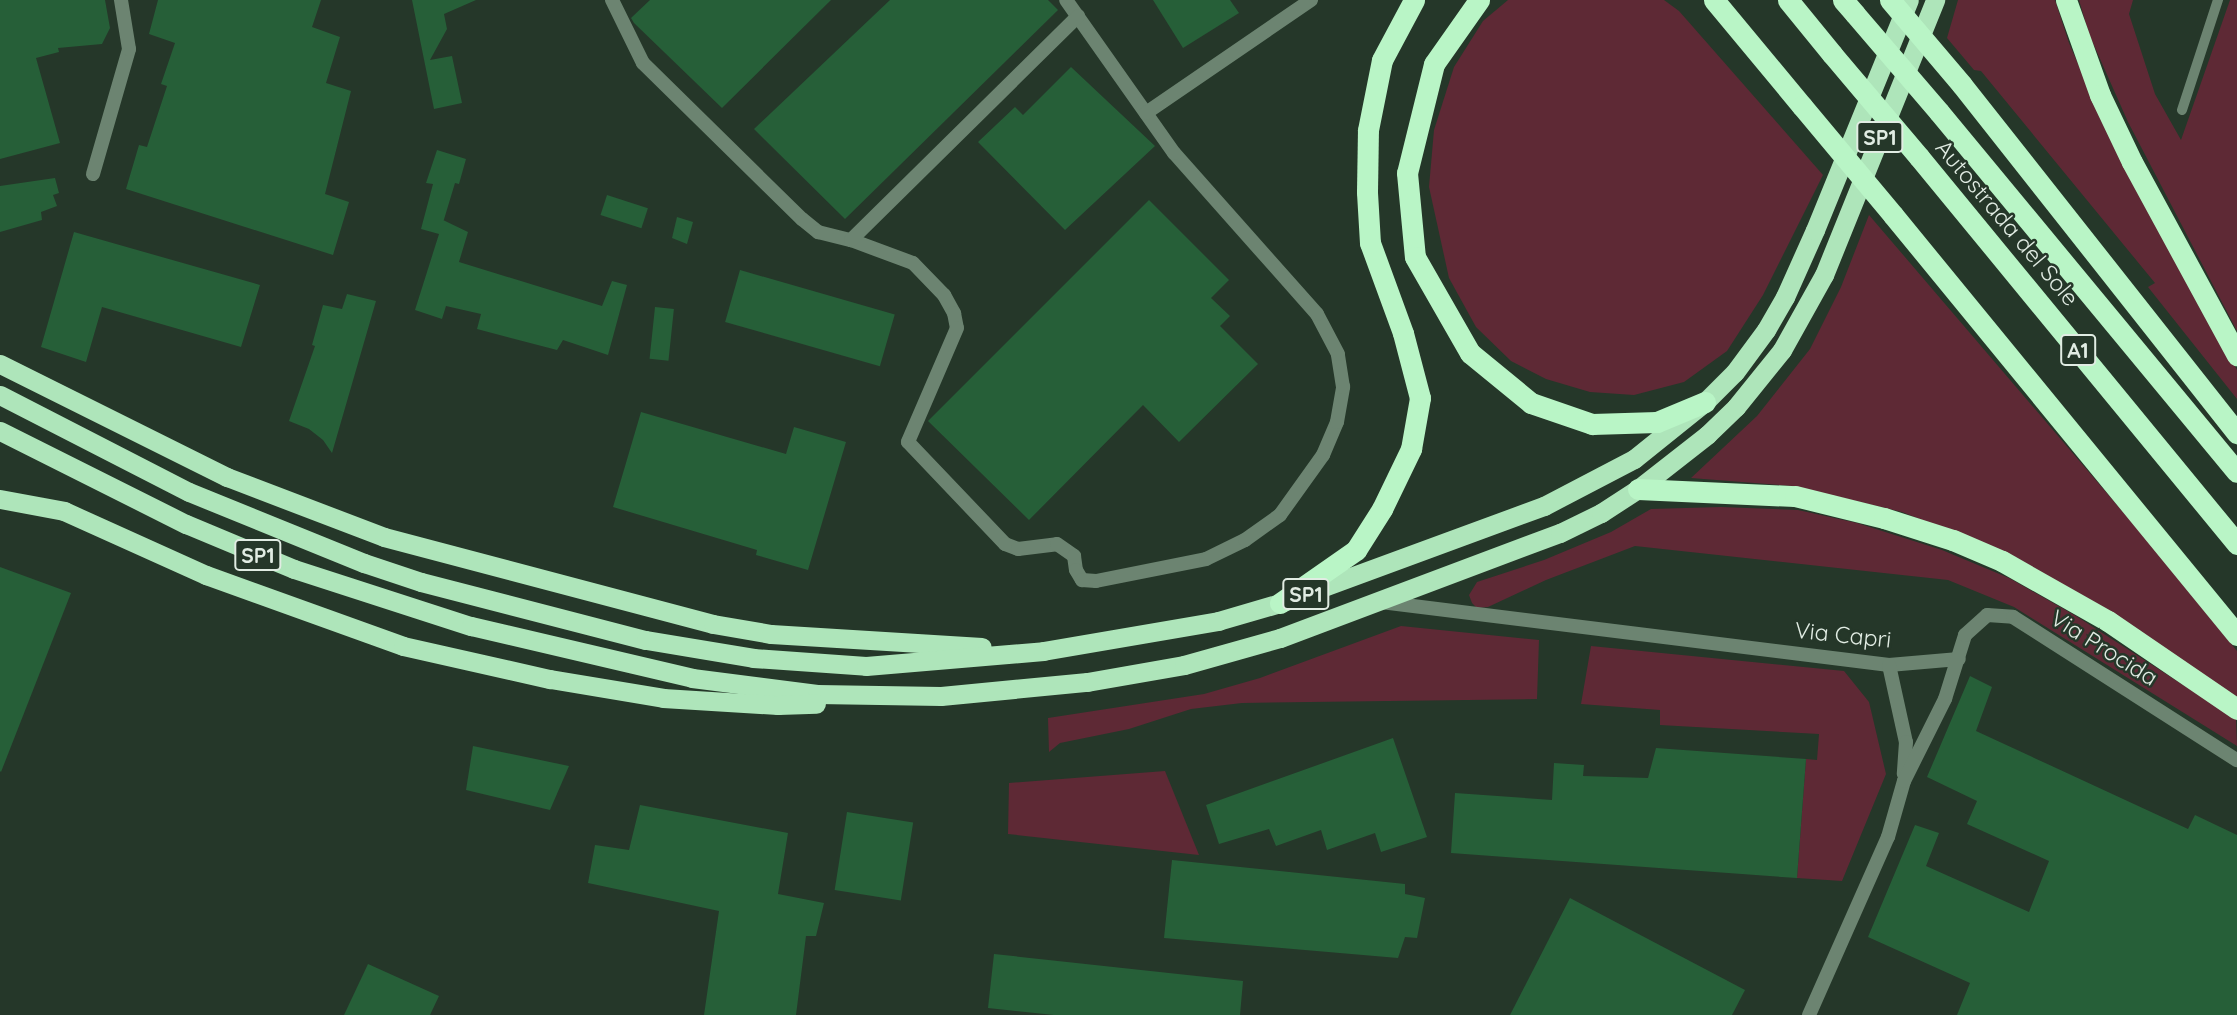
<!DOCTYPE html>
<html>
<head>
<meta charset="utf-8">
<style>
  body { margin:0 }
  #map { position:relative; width:2237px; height:1015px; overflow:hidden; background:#253729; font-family:Quicksand,sans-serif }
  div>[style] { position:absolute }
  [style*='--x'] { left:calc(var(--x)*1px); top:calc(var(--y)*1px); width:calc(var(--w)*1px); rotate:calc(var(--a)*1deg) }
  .green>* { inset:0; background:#5e2935 }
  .building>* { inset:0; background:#265f38; transform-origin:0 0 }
  .service>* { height:10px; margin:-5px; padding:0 5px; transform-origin:5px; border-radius:5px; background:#6c8471 }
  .minor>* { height:14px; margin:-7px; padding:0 7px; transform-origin:7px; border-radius:7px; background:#6c8471 }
  .trunk>* { height:19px; margin:-9.5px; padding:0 9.5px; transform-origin:9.5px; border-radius:9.5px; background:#aee5ba }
  .motorway>* { height:21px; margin:-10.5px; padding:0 10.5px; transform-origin:10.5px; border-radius:10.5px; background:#b9f5c6 }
  .motorway-bridge>* { height:21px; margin:-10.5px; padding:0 10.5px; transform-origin:10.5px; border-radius:10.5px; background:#b9f5c6 }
  span { translate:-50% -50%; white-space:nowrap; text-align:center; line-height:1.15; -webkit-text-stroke:5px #253729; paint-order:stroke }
  .shield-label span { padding:2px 5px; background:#253729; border:2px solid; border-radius:5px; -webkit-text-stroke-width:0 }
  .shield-label { font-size:21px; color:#e1ece3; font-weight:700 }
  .street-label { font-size:23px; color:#e1ece3 }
</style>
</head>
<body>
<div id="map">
  <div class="green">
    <i style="clip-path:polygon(1508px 0,1664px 0,1679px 11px,1823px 175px,1763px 295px,1727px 351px,1684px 382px,1634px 395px,1590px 392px,1546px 379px,1511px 361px,1476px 327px,1449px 278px,1429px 187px,1434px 130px,1454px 67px,1483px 21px)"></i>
    <i style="clip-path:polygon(1958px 0,2055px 0,2069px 43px,2111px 140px,2237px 370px,2237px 399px,2148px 287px,2155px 283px,1981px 71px,1974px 70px,1947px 38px)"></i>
    <i style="clip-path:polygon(2079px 0,2133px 0,2129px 14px,2155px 94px,2181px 140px,2230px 0,2237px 0,2237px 331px,2128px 122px,2089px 34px)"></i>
    <i style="clip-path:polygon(1869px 215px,2141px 533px,2237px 651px,2237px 701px,2009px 555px,1902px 512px,1792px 486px,1691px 478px,1757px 416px,1810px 349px,1841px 287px)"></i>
    <i style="clip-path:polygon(1721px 507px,1798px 510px,1857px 523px,1942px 550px,2009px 578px,2076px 616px,2236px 719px,2237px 746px,2014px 607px,1948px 580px,1635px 546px,1546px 580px,1488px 607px,1477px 608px,1472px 603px,1469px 595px,1477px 582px,1544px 560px,1611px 532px,1651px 509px)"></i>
    <i style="clip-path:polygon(1401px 626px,1539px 640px,1537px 699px,1242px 703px,1191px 709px,1129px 729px,1060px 743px,1049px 752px,1048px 718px,1204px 694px,1260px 678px)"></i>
    <i style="clip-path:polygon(1591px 646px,1844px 671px,1869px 702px,1886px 774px,1842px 881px,1797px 878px,1806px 759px,1817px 760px,1819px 734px,1660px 725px,1660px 710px,1581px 704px)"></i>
    <i style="clip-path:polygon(1165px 771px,1199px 855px,1008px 834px,1009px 783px)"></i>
  </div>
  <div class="building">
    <i style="clip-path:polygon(0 0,105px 0,110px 28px,102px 44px,58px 48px,59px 52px,36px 58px,60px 143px,0 159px)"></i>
    <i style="clip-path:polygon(158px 0,321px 0,312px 27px,340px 37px,326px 83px,351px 91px,325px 194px,349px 202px,333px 255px,126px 189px,139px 145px,147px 147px,167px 86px,161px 84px,175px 43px,149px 34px)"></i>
    <i style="clip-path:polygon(412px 0,476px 0,444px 14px,447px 29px,430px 60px,452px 56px,462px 103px,434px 109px)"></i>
    <i style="clip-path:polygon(650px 0,831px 0,722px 108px,634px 23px,631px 18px)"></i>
    <i style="clip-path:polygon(890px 0,1048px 0,1058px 10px,845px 219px,754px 129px)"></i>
    <i style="clip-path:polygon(1153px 0,1230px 0,1239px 13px,1183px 48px)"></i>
    <i style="clip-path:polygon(1071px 67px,1155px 146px,1065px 230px,978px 142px,1015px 107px,1023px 115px)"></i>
    <i style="clip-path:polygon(437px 150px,466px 159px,459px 184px,455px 183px,442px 226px,443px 220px,468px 232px,459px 262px,602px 306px,612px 281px,627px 285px,608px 355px,563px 340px,557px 350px,477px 329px,481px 314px,446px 306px,442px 319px,415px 310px,439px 234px,421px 229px,433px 184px,426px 183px)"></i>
    <i style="clip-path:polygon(55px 178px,59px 193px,53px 195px,57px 206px,41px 212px,42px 220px,0 232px,0 186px)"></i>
    <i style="left:607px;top:195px;width:43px;height:21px;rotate:18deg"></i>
    <i style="clip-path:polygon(1149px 200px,1229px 280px,1211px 298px,1230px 316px,1220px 326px,1258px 364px,1179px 442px,1143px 405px,1029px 520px,928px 421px)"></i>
    <i style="clip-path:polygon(677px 217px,693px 222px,687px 244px,672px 238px)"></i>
    <i style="clip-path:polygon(74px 232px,260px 285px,241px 347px,102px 307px,86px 362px,41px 347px)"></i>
    <i style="left:740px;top:270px;width:161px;height:54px;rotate:16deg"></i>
    <i style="clip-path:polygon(347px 294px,376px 301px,332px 453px,323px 440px,309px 429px,289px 421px,315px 346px,312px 345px,323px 305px,342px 309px)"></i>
    <i style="left:655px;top:307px;width:19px;height:52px;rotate:6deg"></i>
    <i style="clip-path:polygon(641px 412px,786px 454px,794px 427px,846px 442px,808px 570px,756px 555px,757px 550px,613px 507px)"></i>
    <i style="clip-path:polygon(0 567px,71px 593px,1px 772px,0 771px)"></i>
    <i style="clip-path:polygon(1970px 676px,1992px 687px,1976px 731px,2188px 829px,2195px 815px,2237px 835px,2237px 1015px,1957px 1015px,1970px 983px,1868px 937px,1915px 825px,1939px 833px,1926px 866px,2029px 912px,2049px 861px,1967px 824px,1977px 801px,1927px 777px)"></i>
    <i style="clip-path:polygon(1393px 738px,1427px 837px,1381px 852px,1375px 833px,1327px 850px,1321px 830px,1276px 846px,1269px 829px,1219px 844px,1206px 805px)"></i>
    <i style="clip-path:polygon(473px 746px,569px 766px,550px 810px,466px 790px)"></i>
    <i style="clip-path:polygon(1656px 748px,1806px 759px,1797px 878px,1451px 853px,1455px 793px,1552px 800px,1554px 763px,1584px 765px,1583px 776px,1648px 778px)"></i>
    <i style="clip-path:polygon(640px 805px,788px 833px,778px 894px,824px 903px,816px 936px,806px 936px,796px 1015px,704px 1015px,719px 911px,588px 883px,595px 845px,629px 850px)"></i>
    <i style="left:847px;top:812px;width:67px;height:79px;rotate:9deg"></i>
    <i style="clip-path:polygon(1172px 860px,1405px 884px,1405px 894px,1425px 898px,1417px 938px,1405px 937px,1398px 958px,1164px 938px)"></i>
    <i style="clip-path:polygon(1570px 898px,1745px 990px,1732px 1015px,1510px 1015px)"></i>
    <i style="clip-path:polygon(994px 954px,1243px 981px,1240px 1015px,1054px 1015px,988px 1008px)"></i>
    <i style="clip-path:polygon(368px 964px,439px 996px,430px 1015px,344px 1015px)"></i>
  </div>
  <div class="service">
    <i style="--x:2182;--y:110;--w:116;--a:-71.9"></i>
  </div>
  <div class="minor">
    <i style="--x:612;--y:0;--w:70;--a:63.8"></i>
    <i style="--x:643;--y:63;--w:223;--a:44.5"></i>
    <i style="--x:802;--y:219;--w:21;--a:39"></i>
    <i style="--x:818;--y:232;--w:34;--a:14"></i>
    <i style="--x:851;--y:240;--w:66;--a:20.4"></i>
    <i style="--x:913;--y:263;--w:45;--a:45.9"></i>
    <i style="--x:944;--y:295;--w:21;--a:61"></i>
    <i style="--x:954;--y:313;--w:15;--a:79"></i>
    <i style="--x:957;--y:328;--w:124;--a:113.3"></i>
    <i style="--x:908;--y:442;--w:141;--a:46.4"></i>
    <i style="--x:1005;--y:544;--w:14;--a:21"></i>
    <i style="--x:1018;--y:549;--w:39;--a:-7"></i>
    <i style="--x:1057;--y:544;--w:21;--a:35"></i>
    <i style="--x:1074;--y:556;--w:14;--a:82"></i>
    <i style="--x:1076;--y:570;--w:12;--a:59"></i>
    <i style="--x:1082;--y:580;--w:14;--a:4"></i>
    <i style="--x:1096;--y:581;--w:112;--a:-11.3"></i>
    <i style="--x:1206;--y:559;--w:43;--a:-26"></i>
    <i style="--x:1245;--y:540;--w:43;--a:-35.5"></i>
    <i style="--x:1280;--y:515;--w:74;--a:-54.4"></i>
    <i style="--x:1323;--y:455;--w:36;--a:-67"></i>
    <i style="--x:1337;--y:422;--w:36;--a:-80"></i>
    <i style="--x:1343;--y:387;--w:33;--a:-99"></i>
    <i style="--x:1338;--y:354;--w:45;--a:-117.7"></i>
    <i style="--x:1317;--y:314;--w:215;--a:-131.6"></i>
    <i style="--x:1174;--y:153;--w:187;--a:-125.2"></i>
    <i style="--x:1146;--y:113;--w:200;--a:-34.4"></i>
    <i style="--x:93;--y:174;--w:130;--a:-73.9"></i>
    <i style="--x:129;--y:49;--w:50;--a:-99.3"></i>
    <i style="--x:851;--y:240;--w:319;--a:-44.6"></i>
    <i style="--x:1381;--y:602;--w:512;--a:7.07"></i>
    <i style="--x:1889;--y:665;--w:70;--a:-4.9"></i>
    <i style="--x:1889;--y:665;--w:79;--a:77.6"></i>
    <i style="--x:1906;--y:742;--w:32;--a:94"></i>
    <i style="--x:1809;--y:1015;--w:195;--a:-66.1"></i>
    <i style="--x:1888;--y:837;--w:58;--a:-74.1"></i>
    <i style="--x:1904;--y:781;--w:92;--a:-63.4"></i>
    <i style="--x:1945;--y:699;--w:67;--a:-72.6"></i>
    <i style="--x:1965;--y:635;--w:30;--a:-42"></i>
    <i style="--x:1987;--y:615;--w:26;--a:4"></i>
    <i style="--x:2013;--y:617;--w:266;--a:32.6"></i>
  </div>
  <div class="trunk">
    <i style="--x:0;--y:364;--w:254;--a:26.5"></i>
    <i style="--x:227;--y:477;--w:168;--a:20.9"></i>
    <i style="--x:384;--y:537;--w:340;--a:14.8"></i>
    <i style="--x:713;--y:624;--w:59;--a:9.8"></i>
    <i style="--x:771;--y:634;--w:211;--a:3.5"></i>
    <i style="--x:0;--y:395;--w:212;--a:27.2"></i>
    <i style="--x:189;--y:492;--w:189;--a:22.1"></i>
    <i style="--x:364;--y:563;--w:60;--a:18.4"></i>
    <i style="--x:421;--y:582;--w:232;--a:14.5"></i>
    <i style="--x:646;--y:640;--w:109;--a:9.5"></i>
    <i style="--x:753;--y:658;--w:113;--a:4"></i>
    <i style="--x:866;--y:666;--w:178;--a:-4.8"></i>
    <i style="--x:1043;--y:651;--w:178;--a:-9.7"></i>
    <i style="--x:1218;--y:621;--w:65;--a:-16.2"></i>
    <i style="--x:1280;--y:603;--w:281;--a:-20.2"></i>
    <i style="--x:1544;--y:506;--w:102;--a:-27.6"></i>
    <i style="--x:1634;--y:459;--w:91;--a:-38.8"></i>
    <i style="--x:1705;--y:402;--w:42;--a:-45"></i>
    <i style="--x:1735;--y:372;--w:52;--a:-53.6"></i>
    <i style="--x:1766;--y:330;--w:38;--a:-60"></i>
    <i style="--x:1785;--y:297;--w:73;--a:-65.9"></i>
    <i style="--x:1815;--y:230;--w:248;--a:-67.8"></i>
    <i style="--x:0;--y:431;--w:208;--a:26.6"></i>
    <i style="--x:186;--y:524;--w:117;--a:22.6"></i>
    <i style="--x:294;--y:569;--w:186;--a:17.9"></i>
    <i style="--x:471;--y:626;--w:227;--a:13.2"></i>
    <i style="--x:692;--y:678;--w:126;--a:7.3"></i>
    <i style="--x:817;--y:694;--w:124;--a:0.9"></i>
    <i style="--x:941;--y:696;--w:147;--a:-5.5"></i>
    <i style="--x:1087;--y:682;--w:98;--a:-9.9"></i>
    <i style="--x:1184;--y:665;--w:100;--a:-15.7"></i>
    <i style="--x:1280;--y:638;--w:299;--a:-20.6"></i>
    <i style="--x:1560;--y:533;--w:46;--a:-26"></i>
    <i style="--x:1601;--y:513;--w:44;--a:-33"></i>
    <i style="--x:1638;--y:489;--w:88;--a:-38"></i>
    <i style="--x:1707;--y:435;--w:40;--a:-44"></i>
    <i style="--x:1736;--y:407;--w:73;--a:-51.1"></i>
    <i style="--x:1782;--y:350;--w:86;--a:-60.8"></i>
    <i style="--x:1824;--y:275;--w:297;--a:-68"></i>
    <i style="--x:0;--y:499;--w:65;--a:10.6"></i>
    <i style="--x:64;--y:511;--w:156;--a:24.3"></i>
    <i style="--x:206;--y:575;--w:209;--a:19.8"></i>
    <i style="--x:403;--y:646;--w:151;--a:12.7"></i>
    <i style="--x:550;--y:679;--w:115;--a:9.5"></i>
    <i style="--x:663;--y:698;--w:115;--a:3.5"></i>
    <i style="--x:778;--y:705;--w:38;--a:-2"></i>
  </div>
  <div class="motorway">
    <i style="--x:1479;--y:0;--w:78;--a:125.1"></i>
    <i style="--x:1434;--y:64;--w:112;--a:103.9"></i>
    <i style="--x:1407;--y:173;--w:84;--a:84.6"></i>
    <i style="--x:1415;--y:257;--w:111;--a:60.2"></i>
    <i style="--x:1470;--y:353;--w:79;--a:39.3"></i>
    <i style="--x:1531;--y:403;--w:65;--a:19"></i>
    <i style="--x:1592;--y:424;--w:65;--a:-1.8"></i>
    <i style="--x:1657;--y:422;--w:52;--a:-22.6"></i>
    <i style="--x:1714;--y:0;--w:138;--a:50.3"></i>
    <i style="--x:1788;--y:0;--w:70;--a:50.8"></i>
    <i style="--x:1843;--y:0;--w:18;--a:49"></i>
    <i style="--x:2066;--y:0;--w:101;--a:70.3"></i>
    <i style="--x:2100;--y:95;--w:74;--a:64.5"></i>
    <i style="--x:2132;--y:162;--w:220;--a:61.5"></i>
    <i style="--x:1962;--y:85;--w:444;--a:51.7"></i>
    <i style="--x:1939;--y:112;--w:467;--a:50.4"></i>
    <i style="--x:1919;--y:157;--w:501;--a:50.59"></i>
    <i style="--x:1893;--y:215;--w:543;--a:50.68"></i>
    <i style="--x:1638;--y:489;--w:157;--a:2.6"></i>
    <i style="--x:1795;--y:496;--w:92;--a:13.9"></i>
    <i style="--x:1884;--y:518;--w:72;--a:17.7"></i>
    <i style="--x:1953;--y:540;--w:53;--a:23.2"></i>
    <i style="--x:2002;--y:561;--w:122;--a:29.5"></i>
    <i style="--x:2108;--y:621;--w:156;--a:34.3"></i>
    <i style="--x:1280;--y:603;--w:93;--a:-34.9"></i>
    <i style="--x:1356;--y:550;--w:49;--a:-57.6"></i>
    <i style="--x:1382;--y:509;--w:67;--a:-64.2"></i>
    <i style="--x:1411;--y:449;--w:52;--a:-80"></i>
    <i style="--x:1420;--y:398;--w:67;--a:-104.7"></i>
    <i style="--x:1403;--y:333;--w:96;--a:-110.1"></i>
    <i style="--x:1370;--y:243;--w:51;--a:-93.4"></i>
    <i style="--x:1367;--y:192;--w:62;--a:-89.1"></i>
    <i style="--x:1368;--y:130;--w:71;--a:-78.7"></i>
    <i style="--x:1382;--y:60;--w:68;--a:-61.9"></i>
  </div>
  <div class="motorway-bridge">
    <i style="--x:1890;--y:0;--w:111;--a:49.7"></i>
    <i style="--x:1855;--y:14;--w:129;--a:49.4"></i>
    <i style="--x:1832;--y:54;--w:135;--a:49.8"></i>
    <i style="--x:1802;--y:106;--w:142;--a:50.1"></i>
  </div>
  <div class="shield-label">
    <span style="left:1880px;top:137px">SP1</span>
    <span style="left:2078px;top:350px">A1</span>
    <span style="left:258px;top:555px">SP1</span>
    <span style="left:1306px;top:594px">SP1</span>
  </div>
  <div class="street-label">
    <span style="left:2007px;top:223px;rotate:50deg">Autostrada del Sole</span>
    <span style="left:1843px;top:635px;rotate:6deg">Via Capri</span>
    <span style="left:2104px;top:648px;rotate:32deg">Via Procida</span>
  </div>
</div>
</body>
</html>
